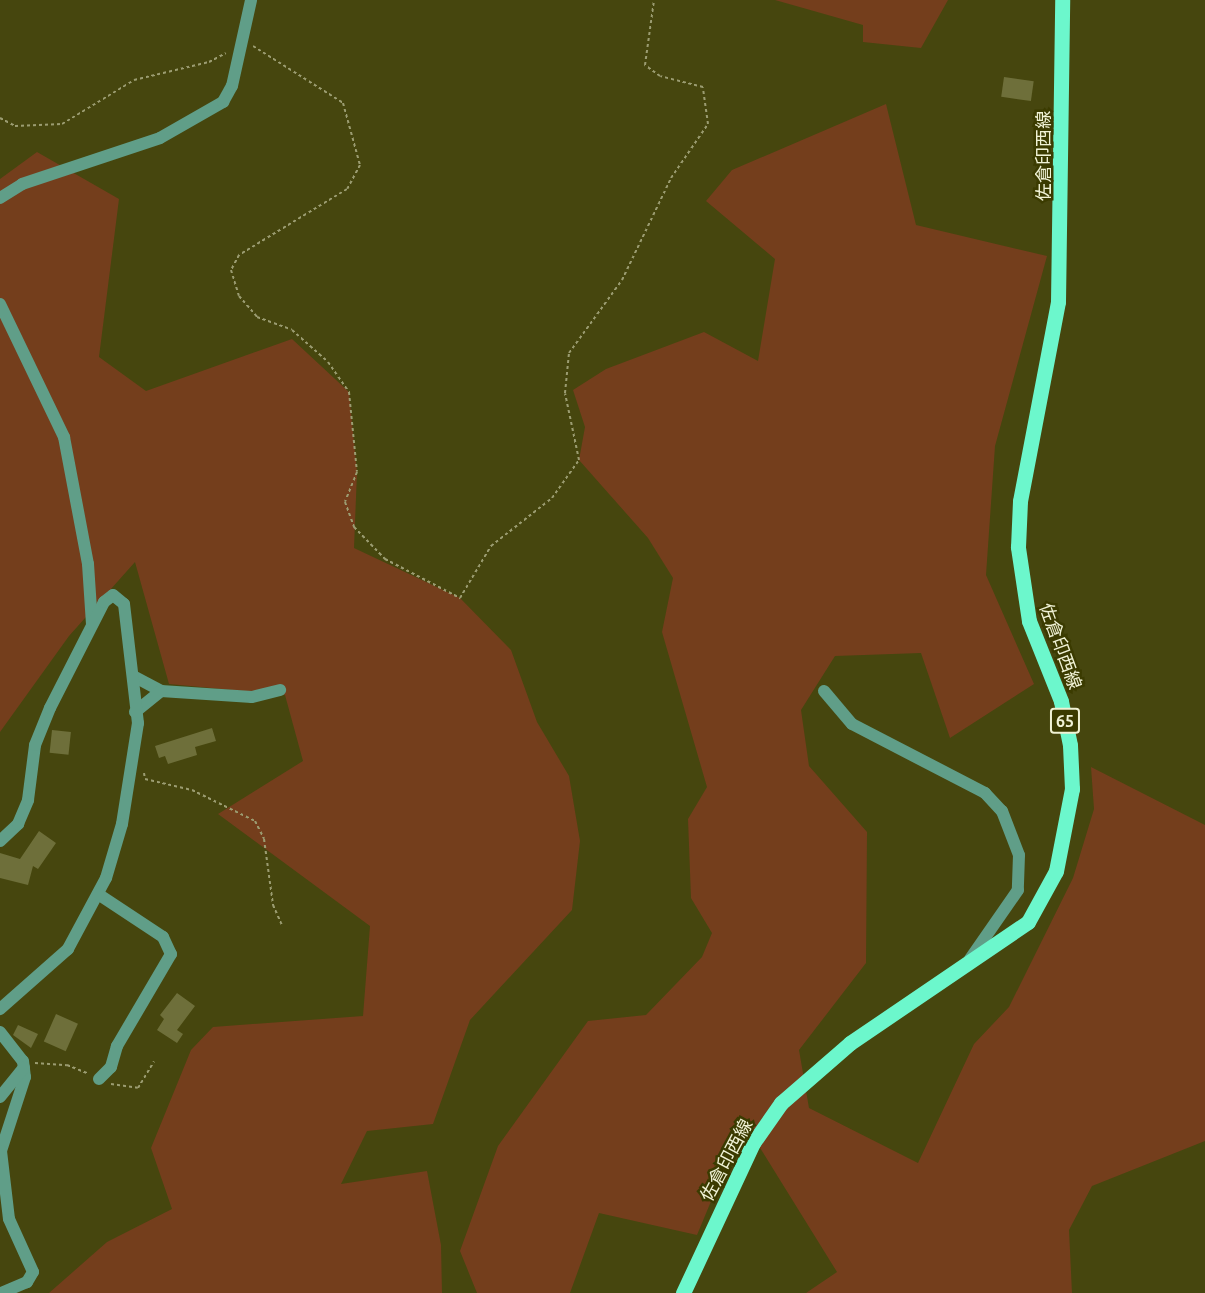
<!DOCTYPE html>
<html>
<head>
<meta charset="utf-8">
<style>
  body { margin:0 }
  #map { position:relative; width:1205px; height:1293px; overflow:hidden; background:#46460e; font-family:Ubuntu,"Noto Sans JP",sans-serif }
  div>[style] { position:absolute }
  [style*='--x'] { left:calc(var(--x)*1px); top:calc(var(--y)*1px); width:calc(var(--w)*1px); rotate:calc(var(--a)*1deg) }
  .green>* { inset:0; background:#743e1c }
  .building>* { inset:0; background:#6e6f3a; transform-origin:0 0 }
  .path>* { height:2px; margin-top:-1px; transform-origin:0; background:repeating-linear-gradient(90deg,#9b9c71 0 3px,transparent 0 6px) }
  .street>* { height:12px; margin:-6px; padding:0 6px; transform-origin:6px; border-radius:6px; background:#609e88 }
  .primary>* { height:15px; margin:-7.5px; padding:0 7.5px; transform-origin:7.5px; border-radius:7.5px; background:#6cf7cc }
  span { translate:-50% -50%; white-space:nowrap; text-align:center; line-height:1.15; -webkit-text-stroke:5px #3b3b00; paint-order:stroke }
  .shield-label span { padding:2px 4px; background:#3b3b00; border:2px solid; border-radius:4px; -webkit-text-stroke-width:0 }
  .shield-label { font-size:16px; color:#f0f2d5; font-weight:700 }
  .street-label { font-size:18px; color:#f0f2d5 }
</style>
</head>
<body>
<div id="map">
  <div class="green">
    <i style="clip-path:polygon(775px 0,948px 0,921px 48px,863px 42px,863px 25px)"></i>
    <i style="clip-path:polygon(886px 104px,916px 225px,1047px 256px,995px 446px,986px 575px,1034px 684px,950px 738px,921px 653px,835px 656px,801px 710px,809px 766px,867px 832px,866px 963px,799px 1050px,809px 1108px,918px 1163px,974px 1044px,1009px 1007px,1073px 878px,1094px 809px,1091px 767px,1205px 825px,1205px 1141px,1092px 1186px,1069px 1230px,1072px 1293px,806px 1293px,837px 1272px,744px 1122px,697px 1235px,599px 1213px,570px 1293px,477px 1293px,460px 1251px,498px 1146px,588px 1021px,646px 1015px,702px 957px,712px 933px,691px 898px,688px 819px,707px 787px,662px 632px,673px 578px,648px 538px,579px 460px,585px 427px,573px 390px,606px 369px,704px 332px,758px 361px,775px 259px,706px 201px,732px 170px)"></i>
    <i style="clip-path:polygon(37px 152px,119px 199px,99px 357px,146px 391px,292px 339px,349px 392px,357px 472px,354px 548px,460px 598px,511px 650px,537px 722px,569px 776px,580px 841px,572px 910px,470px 1020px,433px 1124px,367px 1131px,341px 1184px,427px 1171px,441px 1245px,442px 1293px,49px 1293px,107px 1242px,172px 1209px,151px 1148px,191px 1050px,213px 1027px,363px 1016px,370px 926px,218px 814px,303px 761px,285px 695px,169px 684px,135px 562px,69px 636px,0 732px,0 179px)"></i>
  </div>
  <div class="building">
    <i style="left:1004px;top:77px;width:30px;height:20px;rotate:8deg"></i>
    <i style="clip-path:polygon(212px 728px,216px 741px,195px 747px,197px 755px,168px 764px,165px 756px,159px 758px,155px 746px)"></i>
    <i style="left:52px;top:730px;width:19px;height:23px;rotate:6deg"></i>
    <i style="clip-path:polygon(39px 831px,56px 843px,38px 869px,33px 866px,28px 885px,0 878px,0 853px,20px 859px)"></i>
    <i style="clip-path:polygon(177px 993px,195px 1006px,177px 1030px,183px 1034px,177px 1043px,157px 1030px,164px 1019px,160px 1015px)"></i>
    <i style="left:56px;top:1014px;width:24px;height:30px;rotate:24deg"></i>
    <i style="clip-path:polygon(18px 1025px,38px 1034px,31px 1048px,13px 1035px)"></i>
  </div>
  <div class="path">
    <i style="--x:253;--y:46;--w:107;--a:32.3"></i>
    <i style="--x:343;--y:103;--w:64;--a:74.7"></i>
    <i style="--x:360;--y:165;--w:27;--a:118"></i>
    <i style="--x:347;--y:189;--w:127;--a:148.6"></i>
    <i style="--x:239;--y:255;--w:17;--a:118"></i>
    <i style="--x:231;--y:270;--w:27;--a:73"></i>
    <i style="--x:239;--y:296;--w:28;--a:49"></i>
    <i style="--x:257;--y:317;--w:37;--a:20"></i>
    <i style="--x:292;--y:330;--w:48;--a:41.6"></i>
    <i style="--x:328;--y:362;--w:37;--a:55"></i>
    <i style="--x:349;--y:392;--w:80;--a:84.3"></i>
    <i style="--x:357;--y:472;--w:32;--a:112"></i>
    <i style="--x:345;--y:502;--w:27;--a:70"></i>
    <i style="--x:354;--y:527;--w:45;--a:45.9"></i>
    <i style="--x:385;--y:559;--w:85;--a:27.5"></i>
    <i style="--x:460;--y:598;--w:61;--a:-59.2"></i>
    <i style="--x:491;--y:546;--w:78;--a:-38.2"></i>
    <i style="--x:552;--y:498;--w:47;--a:-54.6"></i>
    <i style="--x:579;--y:460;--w:68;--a:-101.8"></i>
    <i style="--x:565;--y:393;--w:40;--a:-84.3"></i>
    <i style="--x:569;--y:353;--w:90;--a:-54"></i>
    <i style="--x:622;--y:280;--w:113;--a:-64.3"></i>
    <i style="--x:671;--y:178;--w:65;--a:-55.6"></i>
    <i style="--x:708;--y:124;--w:37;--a:-98"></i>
    <i style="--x:703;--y:87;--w:44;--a:-165.7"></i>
    <i style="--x:660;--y:76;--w:19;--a:-144"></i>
    <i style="--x:645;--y:65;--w:66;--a:-82.1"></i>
    <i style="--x:0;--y:118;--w:17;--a:28"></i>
    <i style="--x:15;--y:126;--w:47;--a:-2.4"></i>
    <i style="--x:62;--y:124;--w:84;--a:-31.4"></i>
    <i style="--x:134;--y:80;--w:77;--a:-13.5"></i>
    <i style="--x:209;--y:62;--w:19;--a:-28"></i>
    <i style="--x:144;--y:773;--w:6;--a:81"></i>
    <i style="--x:145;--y:779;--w:48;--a:13.2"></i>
    <i style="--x:192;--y:790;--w:70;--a:26.2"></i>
    <i style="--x:255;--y:821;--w:20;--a:63"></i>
    <i style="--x:264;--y:839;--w:67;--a:82.2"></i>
    <i style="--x:273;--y:905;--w:22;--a:66"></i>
    <i style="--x:35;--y:1063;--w:32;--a:4"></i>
    <i style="--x:67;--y:1065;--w:22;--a:22"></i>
    <i style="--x:111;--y:1084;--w:27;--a:8"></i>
    <i style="--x:138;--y:1088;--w:31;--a:-59"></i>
  </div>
  <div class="street">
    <i style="--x:0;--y:198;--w:26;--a:-32"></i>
    <i style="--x:22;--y:184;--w:145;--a:-18.4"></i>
    <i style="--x:160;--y:138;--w:73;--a:-29.7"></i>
    <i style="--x:223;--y:102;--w:18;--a:-61"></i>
    <i style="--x:232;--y:86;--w:88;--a:-77.5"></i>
    <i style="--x:0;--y:304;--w:148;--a:64.3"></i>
    <i style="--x:64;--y:437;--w:129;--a:79.3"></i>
    <i style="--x:88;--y:564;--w:60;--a:86.2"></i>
    <i style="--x:135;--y:677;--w:30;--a:28"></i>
    <i style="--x:161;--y:691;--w:91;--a:3.8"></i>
    <i style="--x:252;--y:697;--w:29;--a:-14"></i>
    <i style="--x:824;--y:691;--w:43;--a:49.7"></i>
    <i style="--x:852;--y:724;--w:150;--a:27.4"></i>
    <i style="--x:985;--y:793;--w:25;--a:47"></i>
    <i style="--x:1002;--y:811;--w:47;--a:68.9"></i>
    <i style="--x:1019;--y:855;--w:35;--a:92"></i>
    <i style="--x:1018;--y:890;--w:84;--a:124.8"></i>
    <i style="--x:135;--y:712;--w:33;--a:-39"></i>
    <i style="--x:0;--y:841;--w:25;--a:-43"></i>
    <i style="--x:18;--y:824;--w:26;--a:-67"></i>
    <i style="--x:28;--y:800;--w:55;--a:-82.7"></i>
    <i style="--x:35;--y:745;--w:40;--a:-68"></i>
    <i style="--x:50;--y:708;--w:119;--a:-63"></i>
    <i style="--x:104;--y:602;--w:11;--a:-38"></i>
    <i style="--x:113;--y:595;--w:14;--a:39"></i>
    <i style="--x:124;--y:604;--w:120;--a:83.3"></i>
    <i style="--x:138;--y:723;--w:102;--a:99"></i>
    <i style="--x:122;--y:824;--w:56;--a:106.5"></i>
    <i style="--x:106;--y:878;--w:81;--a:118.2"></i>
    <i style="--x:68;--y:949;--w:91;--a:138.6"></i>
    <i style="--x:98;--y:894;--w:78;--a:33.5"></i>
    <i style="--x:163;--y:937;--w:19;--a:65"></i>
    <i style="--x:171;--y:954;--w:107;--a:120.4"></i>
    <i style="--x:117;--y:1046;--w:22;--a:106"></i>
    <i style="--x:111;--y:1067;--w:17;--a:135"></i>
    <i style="--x:0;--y:1032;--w:37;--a:52"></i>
    <i style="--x:23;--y:1061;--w:16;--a:83"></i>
    <i style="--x:25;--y:1077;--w:78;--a:108"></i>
    <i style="--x:1;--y:1151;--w:68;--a:83.3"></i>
    <i style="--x:9;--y:1219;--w:58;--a:65.6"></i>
    <i style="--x:33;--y:1272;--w:12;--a:121"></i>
    <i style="--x:27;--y:1282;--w:28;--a:157"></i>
    <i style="--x:0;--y:1097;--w:38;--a:-51"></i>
  </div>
  <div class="primary">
    <i style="--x:683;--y:1293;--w:166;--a:-65"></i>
    <i style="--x:753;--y:1143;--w:49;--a:-55"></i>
    <i style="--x:781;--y:1103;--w:91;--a:-41"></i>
    <i style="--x:850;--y:1043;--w:215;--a:-34.2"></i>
    <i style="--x:1028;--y:922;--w:58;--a:-61.2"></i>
    <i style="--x:1056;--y:871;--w:84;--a:-79"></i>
    <i style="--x:1072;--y:789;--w:44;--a:-92.6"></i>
    <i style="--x:1070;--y:745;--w:45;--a:-101.6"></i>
    <i style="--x:1061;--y:701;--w:86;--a:-111.8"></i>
    <i style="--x:1029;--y:621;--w:75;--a:-98.5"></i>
    <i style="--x:1018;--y:547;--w:46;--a:-87.5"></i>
    <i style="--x:1020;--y:501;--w:203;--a:-79.2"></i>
    <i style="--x:1058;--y:302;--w:302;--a:-89.2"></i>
  </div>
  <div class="shield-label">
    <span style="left:1065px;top:721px">65</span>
  </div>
  <div class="street-label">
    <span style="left:1043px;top:156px;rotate:-90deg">佐倉印西線</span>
    <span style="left:1061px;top:646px;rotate:70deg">佐倉印西線</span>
    <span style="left:726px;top:1160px;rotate:-62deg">佐倉印西線</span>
  </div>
</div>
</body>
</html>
